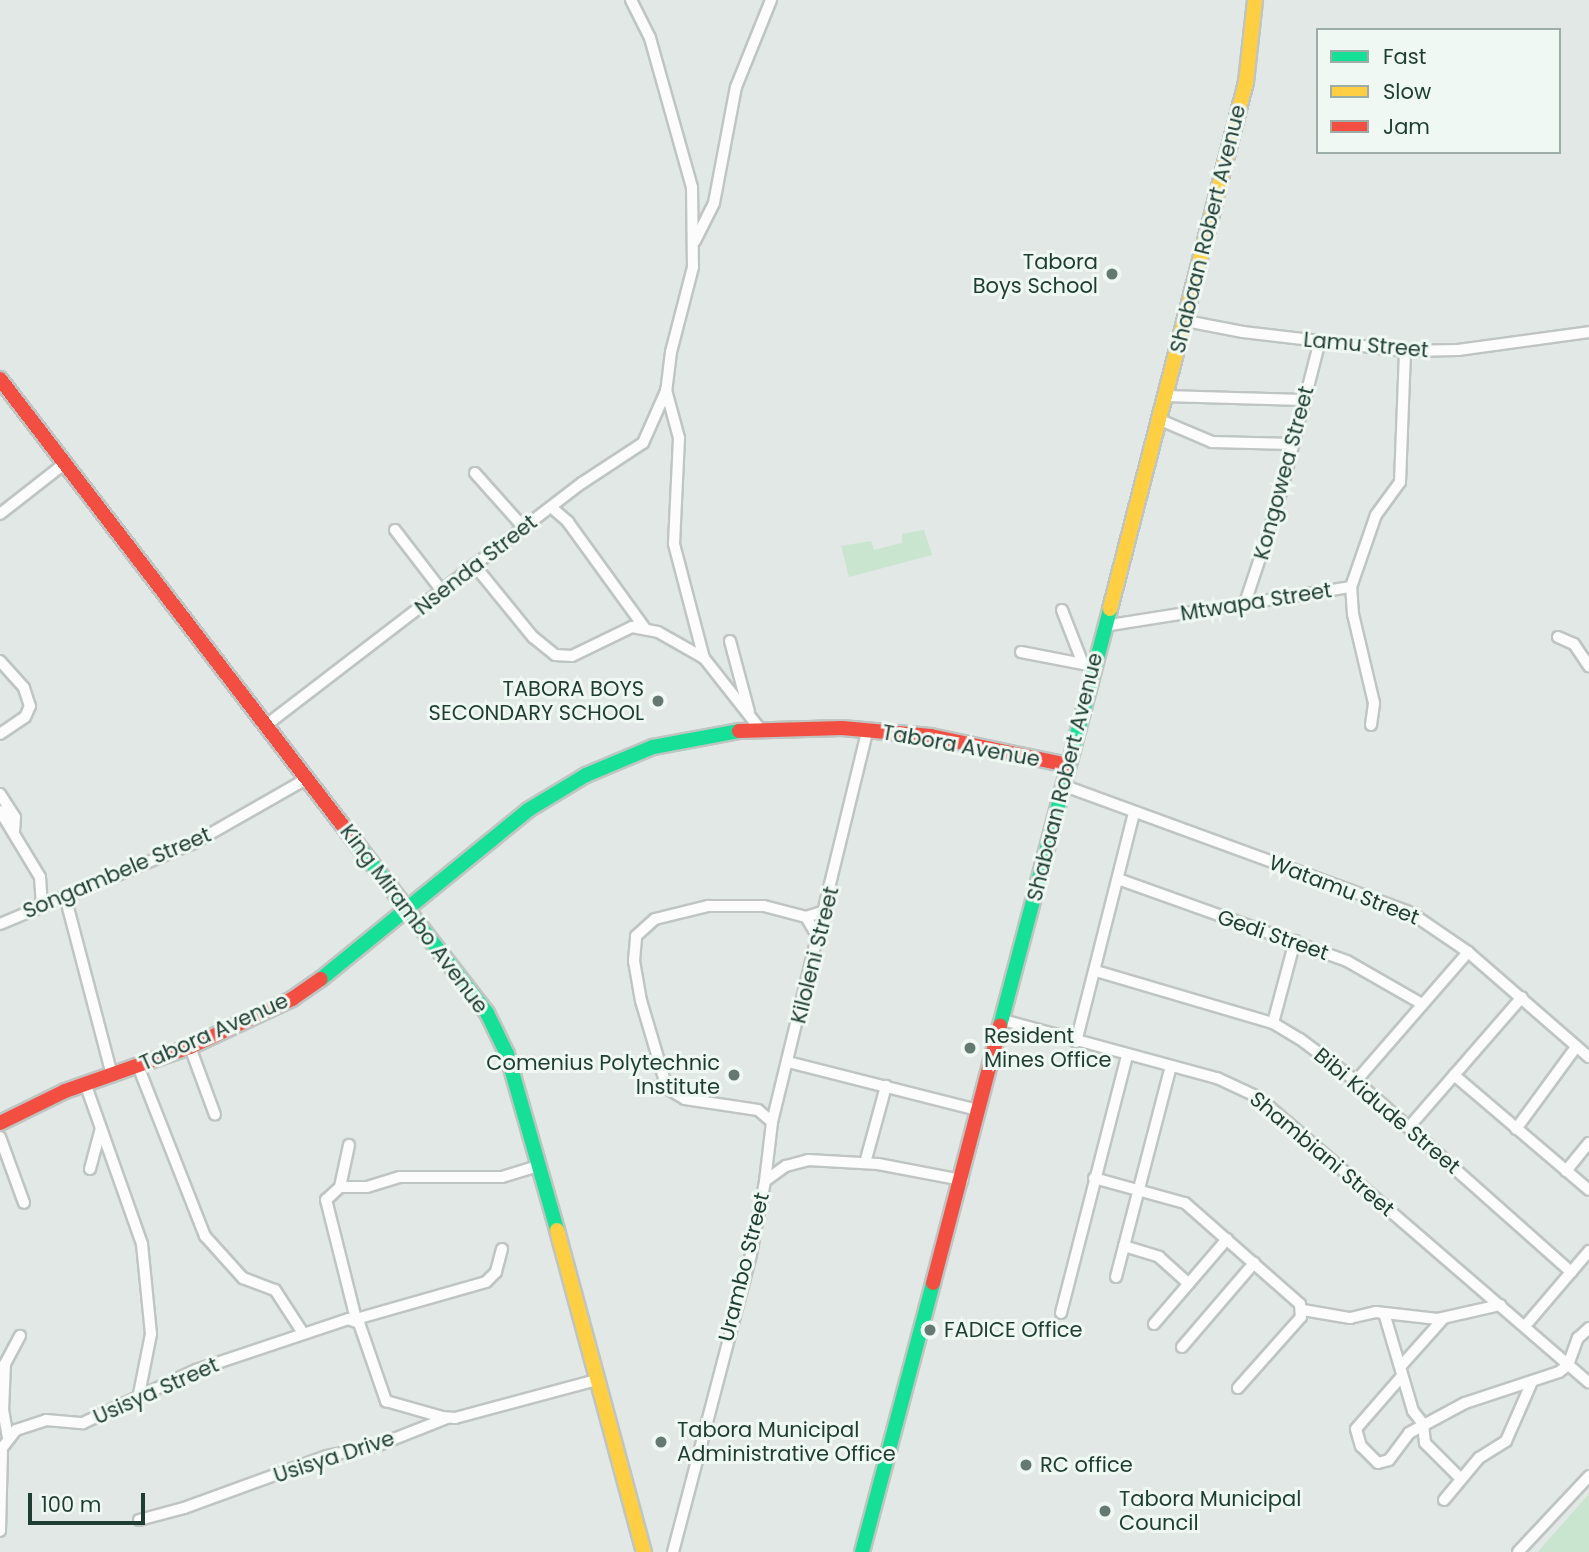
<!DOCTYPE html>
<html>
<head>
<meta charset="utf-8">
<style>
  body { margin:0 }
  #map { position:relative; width:1589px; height:1552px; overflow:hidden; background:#e2e8e5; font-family:Poppins,sans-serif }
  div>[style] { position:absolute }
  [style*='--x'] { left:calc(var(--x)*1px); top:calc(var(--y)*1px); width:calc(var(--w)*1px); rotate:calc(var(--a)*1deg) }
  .green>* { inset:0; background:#c9e4cf }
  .roads { filter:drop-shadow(2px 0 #bfc5c2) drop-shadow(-2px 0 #bfc5c2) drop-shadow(0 2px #bfc5c2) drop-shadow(0 -2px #bfc5c2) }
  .street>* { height:10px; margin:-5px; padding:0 5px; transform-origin:5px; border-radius:5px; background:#fbfcfb }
  .fast>* { height:14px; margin:-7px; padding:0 7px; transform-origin:7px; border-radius:7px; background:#16e098 }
  .slow>* { height:14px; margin:-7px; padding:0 7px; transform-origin:7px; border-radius:7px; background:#ffcf43 }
  .jam>* { height:14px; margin:-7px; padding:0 7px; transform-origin:7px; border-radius:7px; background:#f24e42 }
  .dots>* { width:19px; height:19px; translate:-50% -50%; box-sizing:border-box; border:4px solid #eff8f3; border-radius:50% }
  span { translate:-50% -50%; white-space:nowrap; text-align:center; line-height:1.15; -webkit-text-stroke:6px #eff8f3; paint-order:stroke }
  .street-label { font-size:21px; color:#1e3d33 }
  .poi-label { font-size:21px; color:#1e3d33 }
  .right { translate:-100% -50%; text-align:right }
  .left { translate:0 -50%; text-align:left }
  .legend { position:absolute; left:1316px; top:28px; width:245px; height:126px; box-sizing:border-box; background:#eff8f3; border:2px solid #9bada6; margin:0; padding:9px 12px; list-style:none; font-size:21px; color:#1e3d33 }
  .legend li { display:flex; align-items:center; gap:14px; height:35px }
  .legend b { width:35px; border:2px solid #9bada6 }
  .scale { position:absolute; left:28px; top:1493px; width:117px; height:32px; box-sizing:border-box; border:4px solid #1e3d33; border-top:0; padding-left:9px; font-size:21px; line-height:24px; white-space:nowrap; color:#1e3d33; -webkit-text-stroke:5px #eff8f3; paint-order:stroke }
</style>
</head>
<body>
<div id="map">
  <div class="green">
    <i style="clip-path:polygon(924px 530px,932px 555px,849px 577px,841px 546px,871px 541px,874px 550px,902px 543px,902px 534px)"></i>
    <i style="clip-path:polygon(1589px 1494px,1589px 1552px,1538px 1552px,1549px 1539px)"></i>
  </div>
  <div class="roads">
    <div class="street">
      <i style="--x:631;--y:0;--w:42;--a:63.4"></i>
      <i style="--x:650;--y:38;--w:155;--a:74.3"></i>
      <i style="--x:692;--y:187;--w:80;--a:89.3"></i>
      <i style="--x:693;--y:267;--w:88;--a:104.5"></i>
      <i style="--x:671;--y:352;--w:38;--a:97"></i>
      <i style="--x:666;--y:390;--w:50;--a:74.8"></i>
      <i style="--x:679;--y:438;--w:106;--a:92.7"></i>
      <i style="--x:674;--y:544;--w:118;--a:75.3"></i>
      <i style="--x:695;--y:241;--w:42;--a:-63.4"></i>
      <i style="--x:714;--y:203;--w:118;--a:-79.3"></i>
      <i style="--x:736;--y:87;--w:94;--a:-68.1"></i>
      <i style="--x:1186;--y:321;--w:58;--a:10.9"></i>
      <i style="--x:1243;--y:332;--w:163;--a:6.7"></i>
      <i style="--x:1405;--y:351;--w:53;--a:-1.1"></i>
      <i style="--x:1458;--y:350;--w:132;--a:-7.8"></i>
      <i style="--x:1165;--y:396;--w:138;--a:1.7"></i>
      <i style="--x:1158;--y:419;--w:59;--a:23.1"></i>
      <i style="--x:1212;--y:442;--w:80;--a:1.4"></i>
      <i style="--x:475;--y:473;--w:74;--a:48.3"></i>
      <i style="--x:551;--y:507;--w:23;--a:41"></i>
      <i style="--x:568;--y:522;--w:130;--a:54.1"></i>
      <i style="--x:0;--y:514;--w:81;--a:-38"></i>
      <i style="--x:395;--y:530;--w:77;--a:52.4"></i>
      <i style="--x:475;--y:566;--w:92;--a:50.8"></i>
      <i style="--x:533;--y:637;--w:28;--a:39"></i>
      <i style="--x:555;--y:655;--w:17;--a:3"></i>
      <i style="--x:572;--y:656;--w:67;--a:-25.8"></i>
      <i style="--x:632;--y:627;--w:26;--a:11"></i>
      <i style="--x:658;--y:632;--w:53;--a:29.5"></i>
      <i style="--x:704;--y:658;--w:90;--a:51.7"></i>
      <i style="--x:1245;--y:603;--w:104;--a:-71.6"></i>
      <i style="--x:1278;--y:504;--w:168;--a:-75.6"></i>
      <i style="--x:1062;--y:610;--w:58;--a:68.7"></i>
      <i style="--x:1104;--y:626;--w:250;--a:-9"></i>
      <i style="--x:1558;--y:637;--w:17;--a:24"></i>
      <i style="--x:1574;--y:644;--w:27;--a:56"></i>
      <i style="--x:730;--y:641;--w:73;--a:75"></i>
      <i style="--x:1021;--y:652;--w:73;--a:11"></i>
      <i style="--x:0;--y:661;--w:36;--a:48"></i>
      <i style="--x:24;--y:688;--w:19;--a:72"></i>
      <i style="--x:30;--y:706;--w:12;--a:114"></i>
      <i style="--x:25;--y:717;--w:30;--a:146"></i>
      <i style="--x:1371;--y:725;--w:22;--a:-82"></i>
      <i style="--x:1374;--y:703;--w:91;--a:-103.3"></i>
      <i style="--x:1353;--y:614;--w:27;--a:-94"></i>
      <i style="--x:1351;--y:587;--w:76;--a:-70.9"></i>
      <i style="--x:1376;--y:515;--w:41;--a:-54"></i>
      <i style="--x:1400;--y:482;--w:131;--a:-87.8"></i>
      <i style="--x:265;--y:726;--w:399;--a:-37.5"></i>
      <i style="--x:582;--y:483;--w:73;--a:-33.3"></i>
      <i style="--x:643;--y:443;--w:57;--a:-66.1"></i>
      <i style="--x:1062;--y:785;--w:372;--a:20.1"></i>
      <i style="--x:1411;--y:913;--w:69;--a:34.4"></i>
      <i style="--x:1468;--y:952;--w:160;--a:41"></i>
      <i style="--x:0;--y:794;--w:27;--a:57"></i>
      <i style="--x:15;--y:817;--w:14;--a:94"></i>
      <i style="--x:0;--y:811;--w:77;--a:58.8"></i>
      <i style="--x:40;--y:877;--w:29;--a:86"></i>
      <i style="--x:1118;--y:879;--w:243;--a:19.7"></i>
      <i style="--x:1347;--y:961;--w:86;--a:29.8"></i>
      <i style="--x:65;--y:896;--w:185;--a:75.3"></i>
      <i style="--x:806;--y:917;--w:26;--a:59"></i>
      <i style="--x:0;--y:924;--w:210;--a:-22.7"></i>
      <i style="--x:194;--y:843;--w:129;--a:-29.7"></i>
      <i style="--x:1096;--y:971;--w:184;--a:16.4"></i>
      <i style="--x:1273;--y:1023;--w:31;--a:31"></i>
      <i style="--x:1300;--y:1039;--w:70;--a:36.9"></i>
      <i style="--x:1356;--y:1081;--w:288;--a:41.6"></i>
      <i style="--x:1003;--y:1020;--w:222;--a:15.2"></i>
      <i style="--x:1217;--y:1078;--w:45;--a:24.9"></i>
      <i style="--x:1258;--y:1097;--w:437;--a:40.8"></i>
      <i style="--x:1273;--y:1023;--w:85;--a:-75"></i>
      <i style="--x:1076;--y:1042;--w:236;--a:-75.8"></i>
      <i style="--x:190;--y:1047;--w:72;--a:69.8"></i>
      <i style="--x:788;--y:1062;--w:196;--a:14.2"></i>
      <i style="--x:138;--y:1066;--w:183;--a:68.5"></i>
      <i style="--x:205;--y:1236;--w:57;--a:47.9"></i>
      <i style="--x:243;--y:1278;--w:34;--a:21"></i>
      <i style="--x:275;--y:1290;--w:51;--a:56.9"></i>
      <i style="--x:1454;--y:1075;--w:177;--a:40.4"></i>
      <i style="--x:1356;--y:1081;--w:171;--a:-49"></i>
      <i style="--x:85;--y:1083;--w:171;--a:70.5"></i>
      <i style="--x:142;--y:1244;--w:90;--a:84.3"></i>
      <i style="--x:151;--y:1334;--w:61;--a:101.3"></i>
      <i style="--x:772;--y:1122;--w:18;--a:-139"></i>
      <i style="--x:758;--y:1110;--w:74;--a:-171.4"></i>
      <i style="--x:685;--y:1099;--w:21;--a:-149"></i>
      <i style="--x:667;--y:1088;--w:91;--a:-106.6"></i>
      <i style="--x:641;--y:1001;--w:41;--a:-99.9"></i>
      <i style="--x:634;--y:961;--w:25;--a:-85"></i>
      <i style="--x:636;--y:936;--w:25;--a:-42"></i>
      <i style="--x:655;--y:919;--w:55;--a:-13.8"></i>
      <i style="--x:708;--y:906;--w:56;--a:0"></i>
      <i style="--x:764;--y:906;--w:43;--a:14.7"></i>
      <i style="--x:806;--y:917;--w:22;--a:-18"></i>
      <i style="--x:1409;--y:1127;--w:172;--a:-49"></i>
      <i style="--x:1516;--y:1129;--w:102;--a:-53.8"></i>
      <i style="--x:0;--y:1137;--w:70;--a:70"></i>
      <i style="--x:865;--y:1163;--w:80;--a:-74.7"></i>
      <i style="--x:90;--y:1169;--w:42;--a:-75"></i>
      <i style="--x:1566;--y:1171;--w:36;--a:-51"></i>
      <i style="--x:1094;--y:1178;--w:94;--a:15.4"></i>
      <i style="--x:1185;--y:1203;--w:153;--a:41.3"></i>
      <i style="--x:1300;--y:1304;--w:13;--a:86"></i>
      <i style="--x:1301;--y:1317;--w:95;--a:131.6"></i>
      <i style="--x:765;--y:1181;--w:59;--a:-83.2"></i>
      <i style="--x:772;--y:1122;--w:405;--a:-76.3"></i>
      <i style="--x:340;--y:1187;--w:43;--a:-77.9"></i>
      <i style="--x:1124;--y:1246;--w:37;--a:17"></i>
      <i style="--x:1159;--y:1257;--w:40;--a:42"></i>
      <i style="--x:502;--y:1249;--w:24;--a:105"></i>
      <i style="--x:496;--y:1272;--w:14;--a:135"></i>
      <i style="--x:486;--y:1282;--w:135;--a:164.1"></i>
      <i style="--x:356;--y:1319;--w:123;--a:-104.1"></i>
      <i style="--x:326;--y:1200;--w:19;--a:-43"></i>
      <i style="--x:340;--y:1187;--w:27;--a:0"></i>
      <i style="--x:367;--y:1187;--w:34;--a:-17"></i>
      <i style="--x:400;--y:1177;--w:102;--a:0"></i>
      <i style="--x:502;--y:1177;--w:38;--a:-17"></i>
      <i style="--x:1116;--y:1277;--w:218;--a:-75.4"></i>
      <i style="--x:1303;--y:1310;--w:48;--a:9.7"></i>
      <i style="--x:1350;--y:1318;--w:27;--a:-13"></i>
      <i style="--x:1376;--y:1312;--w:62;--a:6.4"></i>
      <i style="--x:1438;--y:1319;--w:64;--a:-12.7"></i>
      <i style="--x:1061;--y:1313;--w:265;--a:-75.6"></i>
      <i style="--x:1384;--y:1313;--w:102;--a:73.5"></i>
      <i style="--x:1413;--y:1411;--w:16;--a:52"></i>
      <i style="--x:1423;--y:1424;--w:19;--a:84"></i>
      <i style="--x:1425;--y:1443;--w:51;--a:45"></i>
      <i style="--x:1154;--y:1324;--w:112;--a:-49.3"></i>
      <i style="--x:1525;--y:1326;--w:99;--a:-49.5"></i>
      <i style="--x:1182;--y:1347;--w:111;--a:-49.4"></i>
      <i style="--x:1401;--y:1366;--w:63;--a:-48.2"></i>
      <i style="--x:1402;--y:1376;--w:70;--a:131"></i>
      <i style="--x:1356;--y:1429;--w:18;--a:74"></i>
      <i style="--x:1361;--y:1446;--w:24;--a:45"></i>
      <i style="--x:1378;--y:1463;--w:11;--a:-15"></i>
      <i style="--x:1389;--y:1460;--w:34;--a:-53"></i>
      <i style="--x:1409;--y:1433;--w:64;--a:-28.2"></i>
      <i style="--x:1465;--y:1403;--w:99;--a:-18.3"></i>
      <i style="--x:1559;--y:1372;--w:11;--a:-38"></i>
      <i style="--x:1568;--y:1365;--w:29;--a:-70"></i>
      <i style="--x:1578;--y:1338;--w:15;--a:-42"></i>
      <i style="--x:8;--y:1438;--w:27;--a:-100"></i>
      <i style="--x:3;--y:1411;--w:47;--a:-87.6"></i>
      <i style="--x:5;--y:1364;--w:32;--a:-62"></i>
      <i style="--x:1444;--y:1500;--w:55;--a:-50.2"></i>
      <i style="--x:1479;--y:1458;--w:32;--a:-32"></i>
      <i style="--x:1506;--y:1441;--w:62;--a:-66.3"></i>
      <i style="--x:139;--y:1520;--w:47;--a:-14.9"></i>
      <i style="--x:184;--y:1508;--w:152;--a:-20"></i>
      <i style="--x:327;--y:1456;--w:50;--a:-11.5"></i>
      <i style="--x:376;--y:1446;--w:76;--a:-21.5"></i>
      <i style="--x:0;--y:1531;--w:83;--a:-88.6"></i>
      <i style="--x:2;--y:1448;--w:23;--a:-52"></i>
      <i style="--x:16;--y:1430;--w:32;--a:-18"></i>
      <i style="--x:46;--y:1420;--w:37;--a:5"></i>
      <i style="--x:83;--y:1423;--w:125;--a:-25.1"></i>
      <i style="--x:196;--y:1370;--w:160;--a:-18.5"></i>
      <i style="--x:348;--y:1319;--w:12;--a:20"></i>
      <i style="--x:359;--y:1323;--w:83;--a:70.9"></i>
      <i style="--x:386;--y:1401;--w:58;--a:15.9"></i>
      <i style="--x:442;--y:1417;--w:13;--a:4"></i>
      <i style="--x:455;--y:1418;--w:147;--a:-15"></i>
      <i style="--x:673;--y:1552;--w:308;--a:-75.3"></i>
      <i style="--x:751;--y:1254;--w:74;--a:-79.1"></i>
      <i style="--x:765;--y:1181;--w:26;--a:-36"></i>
      <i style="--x:786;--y:1166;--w:23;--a:-15"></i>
      <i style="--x:808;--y:1160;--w:70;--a:3.3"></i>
      <i style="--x:878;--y:1164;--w:86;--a:10.8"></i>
      <i style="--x:1518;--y:1552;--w:104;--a:-46.9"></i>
    </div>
    <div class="fast">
      <i style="--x:353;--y:839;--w:220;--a:52.4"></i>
      <i style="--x:487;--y:1013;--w:46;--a:64"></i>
      <i style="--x:507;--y:1054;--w:183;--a:74.1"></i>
      <i style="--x:321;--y:979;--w:267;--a:-39.2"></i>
      <i style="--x:528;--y:810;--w:68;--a:-31.1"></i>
      <i style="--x:586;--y:775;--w:73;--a:-22.7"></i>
      <i style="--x:653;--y:747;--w:87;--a:-10.5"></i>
      <i style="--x:1000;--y:1026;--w:431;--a:-75.2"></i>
      <i style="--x:862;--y:1552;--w:278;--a:-75.2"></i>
    </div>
    <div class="slow">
      <i style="--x:1110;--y:609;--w:544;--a:-75.53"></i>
      <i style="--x:1246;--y:82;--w:82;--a:-83.7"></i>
      <i style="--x:557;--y:1230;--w:334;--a:74.9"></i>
    </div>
    <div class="jam">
      <i style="--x:0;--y:379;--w:580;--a:52.5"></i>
      <i style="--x:739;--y:731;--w:103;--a:-1.7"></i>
      <i style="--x:842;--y:728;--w:89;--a:5.1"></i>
      <i style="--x:931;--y:736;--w:139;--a:12"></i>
      <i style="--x:0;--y:1123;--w:72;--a:-26.2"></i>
      <i style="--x:65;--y:1091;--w:133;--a:-19.4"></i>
      <i style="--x:190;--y:1047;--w:113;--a:-25.2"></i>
      <i style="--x:292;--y:999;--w:35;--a:-35"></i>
      <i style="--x:933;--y:1283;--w:266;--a:-75.4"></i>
    </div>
  </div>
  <div class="dots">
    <i style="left:1112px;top:274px;background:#637971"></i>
    <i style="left:658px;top:701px;background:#637971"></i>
    <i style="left:970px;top:1048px;background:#637971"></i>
    <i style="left:734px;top:1075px;background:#637971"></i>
    <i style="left:930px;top:1330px;background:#637971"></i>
    <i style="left:661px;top:1442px;background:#637971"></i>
    <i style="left:1026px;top:1465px;background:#637971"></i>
    <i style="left:1105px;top:1511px;background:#637971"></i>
  </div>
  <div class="street-label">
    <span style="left:1208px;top:229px;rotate:-76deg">Shabaan Robert Avenue</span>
    <span style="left:1366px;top:345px;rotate:5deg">Lamu Street</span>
    <span style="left:1284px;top:473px;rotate:-75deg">Kongowea Street</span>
    <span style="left:476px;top:565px;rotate:-38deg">Nsenda Street</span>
    <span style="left:1256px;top:602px;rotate:-9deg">Mtwapa Street</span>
    <span style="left:961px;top:746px;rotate:10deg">Tabora Avenue</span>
    <span style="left:1065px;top:777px;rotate:-76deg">Shabaan Robert Avenue</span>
    <span style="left:117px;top:873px;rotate:-23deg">Songambele Street</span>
    <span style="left:1344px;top:890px;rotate:21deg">Watamu Street</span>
    <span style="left:414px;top:919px;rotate:53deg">King Mirambo Avenue</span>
    <span style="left:1273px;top:935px;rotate:19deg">Gedi Street</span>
    <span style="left:815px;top:955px;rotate:-76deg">Kiloleni Street</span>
    <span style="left:214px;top:1032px;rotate:-24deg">Tabora Avenue</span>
    <span style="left:1387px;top:1111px;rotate:40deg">Bibi Kidude Street</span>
    <span style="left:1322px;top:1154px;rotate:40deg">Shambiani Street</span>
    <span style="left:744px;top:1267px;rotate:-76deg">Urambo Street</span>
    <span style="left:156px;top:1391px;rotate:-24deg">Usisya Street</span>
    <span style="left:334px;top:1457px;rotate:-18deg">Usisya Drive</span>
  </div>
  <div class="poi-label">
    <span class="right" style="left:1098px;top:274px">Tabora<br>Boys School</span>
    <span class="right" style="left:644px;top:701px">TABORA BOYS<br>SECONDARY SCHOOL</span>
    <span class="left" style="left:984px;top:1048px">Resident<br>Mines Office</span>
    <span class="right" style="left:720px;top:1075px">Comenius Polytechnic<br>Institute</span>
    <span class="left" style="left:944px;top:1330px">FADICE Office</span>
    <span class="left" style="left:677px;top:1442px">Tabora Municipal<br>Administrative Office</span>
    <span class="left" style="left:1040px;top:1465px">RC office</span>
    <span class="left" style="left:1119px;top:1511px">Tabora Municipal<br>Council</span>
  </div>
  <ul class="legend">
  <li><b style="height:9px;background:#16e098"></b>Fast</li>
  <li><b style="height:9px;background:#ffcf43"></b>Slow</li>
  <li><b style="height:9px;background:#f24e42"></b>Jam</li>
  </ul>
  <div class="scale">100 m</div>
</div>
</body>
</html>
